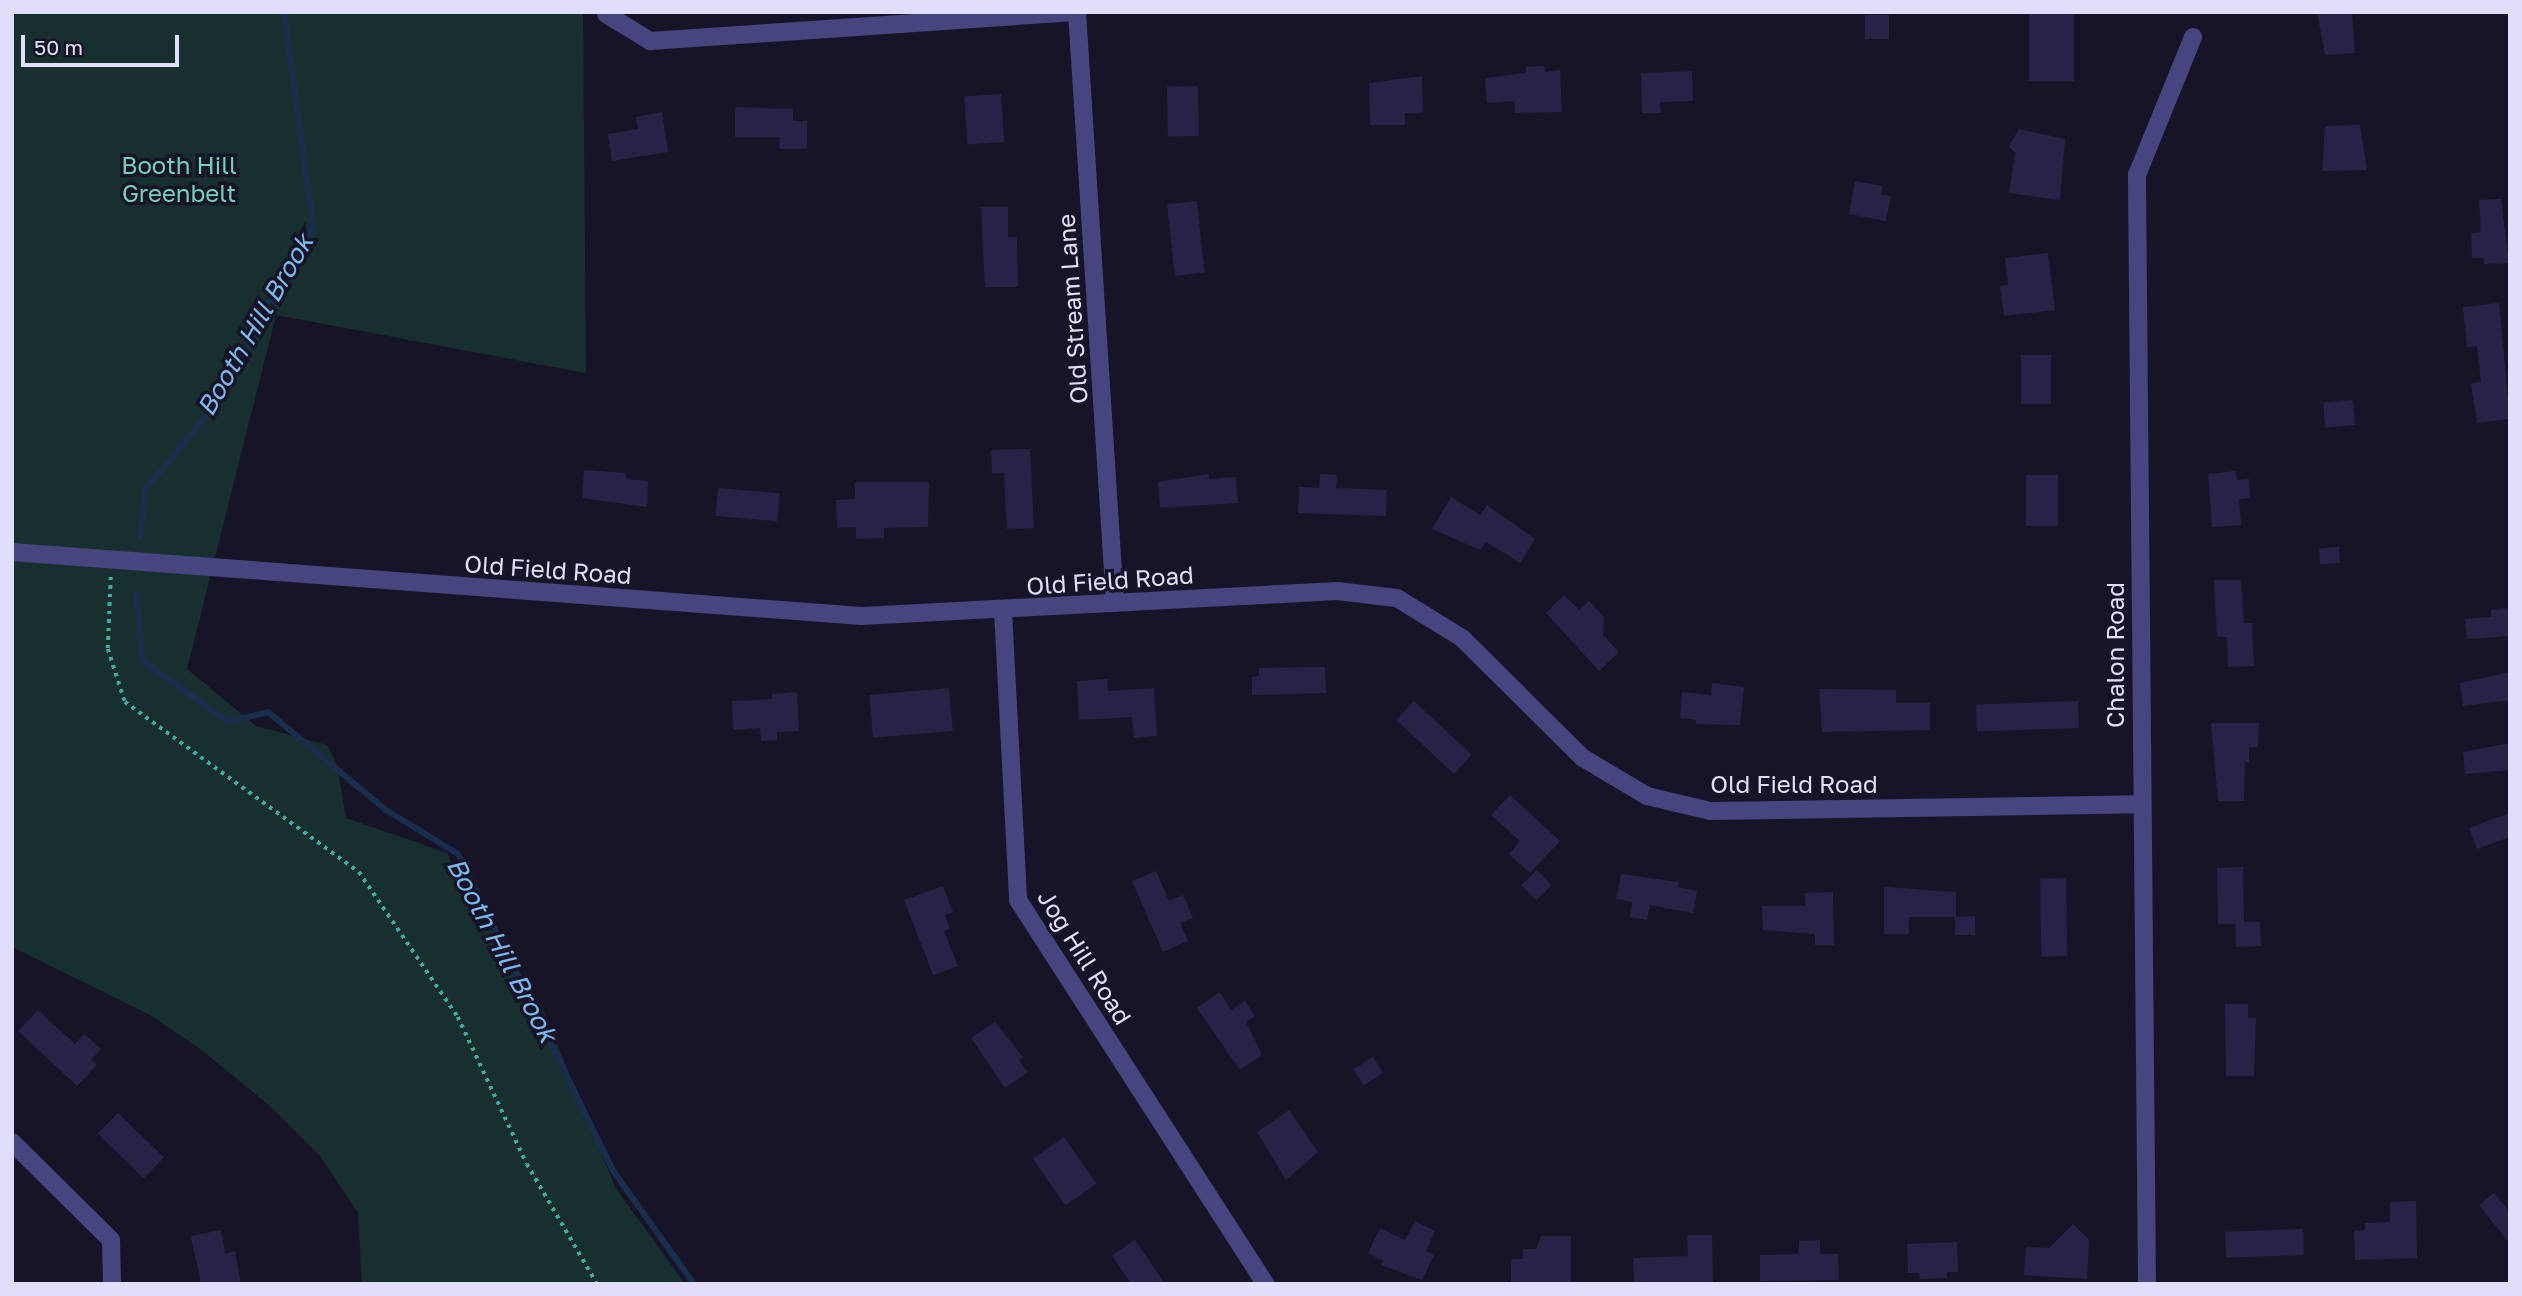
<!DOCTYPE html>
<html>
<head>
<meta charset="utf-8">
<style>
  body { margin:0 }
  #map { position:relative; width:2522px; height:1296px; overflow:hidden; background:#171427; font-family:"Golos Text",sans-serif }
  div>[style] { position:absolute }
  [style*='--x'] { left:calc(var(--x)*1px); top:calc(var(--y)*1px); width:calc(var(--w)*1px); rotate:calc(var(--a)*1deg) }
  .green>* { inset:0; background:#17302f }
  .stream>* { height:6px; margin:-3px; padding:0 3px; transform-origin:3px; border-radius:3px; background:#182e4c }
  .building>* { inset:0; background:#282246; transform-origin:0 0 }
  .path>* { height:3.5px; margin-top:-1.75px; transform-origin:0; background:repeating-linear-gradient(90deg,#41aca3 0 3.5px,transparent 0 8.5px) }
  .minor>* { height:18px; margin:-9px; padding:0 9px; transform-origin:9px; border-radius:9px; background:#464580 }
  span { translate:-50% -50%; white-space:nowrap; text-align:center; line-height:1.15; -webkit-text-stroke:7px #171427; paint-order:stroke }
  .park-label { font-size:24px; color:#73d2b8 }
  .street-label { font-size:24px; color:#e1defb }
  .water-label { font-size:26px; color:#7abaed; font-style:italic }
  .frame { position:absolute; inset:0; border:14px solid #e1defb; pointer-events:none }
  .scale { position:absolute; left:21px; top:35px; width:158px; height:32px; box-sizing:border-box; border:4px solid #e1defb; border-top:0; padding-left:9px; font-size:21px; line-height:24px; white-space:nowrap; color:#e1defb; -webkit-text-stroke:5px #171427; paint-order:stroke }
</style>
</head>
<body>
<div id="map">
  <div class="green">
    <i style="clip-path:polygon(12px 12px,583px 12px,586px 373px,276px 315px,187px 669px,256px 726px,327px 745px,337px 765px,346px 818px,447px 853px,464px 889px,541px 1004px,615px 1187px,685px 1284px,362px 1284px,358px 1213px,320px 1156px,270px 1106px,199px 1048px,150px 1015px,12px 947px)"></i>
  </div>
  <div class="stream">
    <i style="--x:140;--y:537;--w:48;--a:-82.9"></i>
    <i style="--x:146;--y:489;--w:115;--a:-50.6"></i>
    <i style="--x:219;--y:400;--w:200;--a:-61.9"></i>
    <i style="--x:313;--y:224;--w:214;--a:-97.8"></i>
    <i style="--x:137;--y:595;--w:65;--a:85.6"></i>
    <i style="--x:142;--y:660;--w:106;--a:35.8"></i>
    <i style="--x:228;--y:722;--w:41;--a:-14"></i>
    <i style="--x:268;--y:712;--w:153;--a:39.7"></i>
    <i style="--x:386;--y:810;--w:84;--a:31.4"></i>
    <i style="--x:458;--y:854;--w:354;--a:63.9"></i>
    <i style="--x:614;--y:1172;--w:138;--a:54.5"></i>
  </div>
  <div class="building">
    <i style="left:2029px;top:12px;width:45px;height:69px"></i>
    <i style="clip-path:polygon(2317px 12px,2352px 12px,2355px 53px,2325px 55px)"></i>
    <i style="left:1865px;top:15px;width:24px;height:24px"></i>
    <i style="clip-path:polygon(1544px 66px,1545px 72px,1560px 70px,1562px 112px,1515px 113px,1514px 101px,1487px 103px,1485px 78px,1526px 73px,1526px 67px)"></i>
    <i style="clip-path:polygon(1692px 71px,1693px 101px,1660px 102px,1661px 113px,1642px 113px,1641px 73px)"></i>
    <i style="clip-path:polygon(1422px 76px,1423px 113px,1405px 113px,1405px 125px,1370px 125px,1369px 83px)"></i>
    <i style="left:1198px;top:86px;width:50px;height:31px;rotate:89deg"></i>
    <i style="left:1001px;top:94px;width:48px;height:37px;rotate:86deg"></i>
    <i style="clip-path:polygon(735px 107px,793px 109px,793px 121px,807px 121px,807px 149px,779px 149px,780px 137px,735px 137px)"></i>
    <i style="clip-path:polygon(662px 112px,668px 152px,612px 161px,608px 134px,638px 129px,636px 117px)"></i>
    <i style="clip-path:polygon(2360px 125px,2367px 170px,2322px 171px,2325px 126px)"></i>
    <i style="clip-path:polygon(2019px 129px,2065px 139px,2060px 200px,2009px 193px,2015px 153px,2009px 146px)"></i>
    <i style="clip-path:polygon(1855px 181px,1882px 186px,1881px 195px,1891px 196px,1886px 221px,1849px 214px)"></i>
    <i style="clip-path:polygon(2501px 199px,2509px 263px,2484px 264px,2484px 258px,2472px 258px,2471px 233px,2481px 232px,2479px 200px)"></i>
    <i style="left:1197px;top:201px;width:72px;height:30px;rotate:84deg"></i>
    <i style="clip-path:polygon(981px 207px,1008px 207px,1008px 237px,1017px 237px,1018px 287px,985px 287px)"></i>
    <i style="clip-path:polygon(2048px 253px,2055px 310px,2004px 316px,2000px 286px,2008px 285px,2005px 258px)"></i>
    <i style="clip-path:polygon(2499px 303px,2510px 419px,2477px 423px,2471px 383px,2481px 382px,2477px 346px,2467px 347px,2463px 307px)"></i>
    <i style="left:2021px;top:355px;width:30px;height:49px"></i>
    <i style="left:2353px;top:400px;width:25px;height:30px;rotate:85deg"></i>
    <i style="clip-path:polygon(1030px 449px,1034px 528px,1007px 529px,1004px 473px,992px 473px,991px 450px)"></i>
    <i style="clip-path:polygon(584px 470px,626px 473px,626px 479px,648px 481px,647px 507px,582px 498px)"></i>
    <i style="clip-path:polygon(2236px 471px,2237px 480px,2249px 479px,2250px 498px,2239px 499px,2241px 525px,2212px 527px,2208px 474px)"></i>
    <i style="clip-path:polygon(1209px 474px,1209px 479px,1236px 477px,1238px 503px,1160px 508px,1158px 482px)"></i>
    <i style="clip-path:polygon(1320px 474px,1337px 475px,1336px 488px,1387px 490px,1386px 516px,1298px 513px,1299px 487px,1319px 488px)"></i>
    <i style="left:2026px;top:475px;width:32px;height:51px"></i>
    <i style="clip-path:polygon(855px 482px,929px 482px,928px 527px,884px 528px,884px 538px,856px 539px,856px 527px,837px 528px,836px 500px,855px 499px)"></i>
    <i style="left:718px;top:488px;width:62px;height:28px;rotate:5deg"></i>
    <i style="clip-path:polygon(1451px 497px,1480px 515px,1487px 505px,1535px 539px,1520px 563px,1486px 542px,1480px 550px,1432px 529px)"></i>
    <i style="left:2339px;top:547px;width:16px;height:20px;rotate:86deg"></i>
    <i style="clip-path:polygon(2214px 580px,2241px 580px,2244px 623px,2252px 623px,2254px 666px,2228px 667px,2227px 637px,2217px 637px)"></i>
    <i style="clip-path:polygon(1564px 595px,1579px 610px,1589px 601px,1604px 617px,1603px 635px,1619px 652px,1599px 671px,1546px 613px)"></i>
    <i style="clip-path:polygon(2510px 608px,2510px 636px,2467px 639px,2465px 619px,2491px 617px,2491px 610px)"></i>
    <i style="clip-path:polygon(1325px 667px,1326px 693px,1252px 695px,1252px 677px,1259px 676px,1259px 668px)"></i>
    <i style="clip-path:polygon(2510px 672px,2510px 700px,2463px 706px,2460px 683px)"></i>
    <i style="clip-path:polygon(1107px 679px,1108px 691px,1154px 688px,1157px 736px,1134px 738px,1132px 717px,1079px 720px,1077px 681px)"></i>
    <i style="clip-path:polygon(1712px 683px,1744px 687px,1740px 725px,1696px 724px,1696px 720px,1680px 718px,1682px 692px,1711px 695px)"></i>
    <i style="left:949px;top:688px;width:43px;height:80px;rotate:85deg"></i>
    <i style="clip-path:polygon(1819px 689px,1896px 690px,1896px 703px,1930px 703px,1930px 730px,1822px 732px)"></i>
    <i style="clip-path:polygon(797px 692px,799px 731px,777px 732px,777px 740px,761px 741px,760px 728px,733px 730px,732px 701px,772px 699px,772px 694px)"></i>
    <i style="left:1414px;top:701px;width:79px;height:26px;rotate:43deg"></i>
    <i style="left:2078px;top:701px;width:27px;height:102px;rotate:88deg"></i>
    <i style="clip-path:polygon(2211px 723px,2259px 723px,2258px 747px,2249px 747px,2249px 762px,2245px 762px,2244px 801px,2218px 801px)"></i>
    <i style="clip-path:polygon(2510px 743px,2510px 770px,2465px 774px,2463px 752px)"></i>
    <i style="clip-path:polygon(1510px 795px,1560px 841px,1530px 873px,1509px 854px,1520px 841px,1491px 815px)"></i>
    <i style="clip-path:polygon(2510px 813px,2510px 837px,2477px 849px,2469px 828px)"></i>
    <i style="clip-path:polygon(2243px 867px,2244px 922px,2260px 922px,2261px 946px,2236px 947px,2235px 924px,2218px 924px,2217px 868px)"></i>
    <i style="left:1537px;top:870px;width:21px;height:22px;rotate:45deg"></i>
    <i style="clip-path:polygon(1156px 871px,1169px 901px,1183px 895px,1193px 918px,1180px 923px,1188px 941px,1163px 952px,1132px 881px)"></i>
    <i style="clip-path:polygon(1621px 874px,1679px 882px,1678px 887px,1697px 891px,1693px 913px,1650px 905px,1647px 920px,1630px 917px,1632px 902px,1616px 899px)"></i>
    <i style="left:2066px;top:878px;width:78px;height:26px;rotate:89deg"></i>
    <i style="clip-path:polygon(943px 886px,953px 912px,945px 915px,950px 929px,944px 931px,958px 966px,933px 975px,904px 900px)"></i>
    <i style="clip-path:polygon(1884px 887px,1956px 892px,1956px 917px,1975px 916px,1975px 935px,1955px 935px,1955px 917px,1909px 917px,1909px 934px,1884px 934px)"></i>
    <i style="clip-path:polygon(1833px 892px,1834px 945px,1815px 945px,1815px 934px,1763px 930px,1762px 906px,1805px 906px,1805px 893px)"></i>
    <i style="clip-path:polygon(1220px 992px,1231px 1010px,1245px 1001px,1255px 1016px,1246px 1022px,1262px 1055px,1240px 1070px,1197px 1008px)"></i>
    <i style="clip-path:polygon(2225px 1004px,2248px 1004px,2248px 1018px,2256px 1018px,2254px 1076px,2226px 1076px)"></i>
    <i style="clip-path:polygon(38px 1010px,75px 1044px,84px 1034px,101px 1049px,91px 1060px,97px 1065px,77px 1086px,18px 1031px)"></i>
    <i style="clip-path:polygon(995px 1022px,1023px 1057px,1019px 1060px,1028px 1072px,1005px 1088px,971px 1038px)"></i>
    <i style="left:1373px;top:1057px;width:19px;height:23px;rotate:58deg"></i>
    <i style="clip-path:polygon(1289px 1110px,1318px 1152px,1286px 1180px,1257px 1132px)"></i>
    <i style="left:118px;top:1113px;width:64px;height:29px;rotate:44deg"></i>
    <i style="left:1064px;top:1137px;width:57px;height:38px;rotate:55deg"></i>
    <i style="clip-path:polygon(2494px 1193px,2510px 1212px,2510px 1244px,2479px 1205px)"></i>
    <i style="clip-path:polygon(2416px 1201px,2417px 1258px,2355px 1260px,2354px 1231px,2365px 1230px,2365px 1223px,2390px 1222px,2390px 1202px)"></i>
    <i style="clip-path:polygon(1415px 1221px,1435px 1231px,1426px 1251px,1434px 1255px,1422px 1280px,1381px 1265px,1383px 1261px,1368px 1253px,1380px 1228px,1405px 1240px)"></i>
    <i style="clip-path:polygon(2073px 1224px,2089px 1240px,2087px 1279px,2024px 1275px,2026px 1247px,2049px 1248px)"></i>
    <i style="left:2303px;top:1229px;width:26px;height:78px;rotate:88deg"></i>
    <i style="clip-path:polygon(221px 1230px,225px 1253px,235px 1251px,241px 1284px,201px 1284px,191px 1236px)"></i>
    <i style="clip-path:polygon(1687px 1235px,1712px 1235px,1713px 1282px,1634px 1283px,1633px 1258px,1688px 1256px)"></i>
    <i style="clip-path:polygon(1541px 1236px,1571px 1236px,1571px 1284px,1511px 1284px,1511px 1259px,1523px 1259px,1523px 1249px,1536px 1249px)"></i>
    <i style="clip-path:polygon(1135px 1240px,1165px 1284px,1131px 1284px,1112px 1255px)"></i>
    <i style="clip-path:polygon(1820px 1240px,1820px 1254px,1838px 1254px,1839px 1280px,1760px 1281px,1760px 1255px,1799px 1254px,1799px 1241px)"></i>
    <i style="clip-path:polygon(1957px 1242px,1958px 1272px,1947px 1272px,1947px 1278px,1920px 1279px,1919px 1273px,1908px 1273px,1907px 1244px)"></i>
  </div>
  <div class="path">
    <i style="--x:111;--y:577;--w:72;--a:92.4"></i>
    <i style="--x:108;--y:649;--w:56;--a:72.2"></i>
    <i style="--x:125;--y:702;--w:289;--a:36"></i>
    <i style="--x:359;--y:872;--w:176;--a:55.7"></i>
    <i style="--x:458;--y:1017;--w:162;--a:64.9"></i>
    <i style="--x:527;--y:1164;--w:139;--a:59.7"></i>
  </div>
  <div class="minor">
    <i style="--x:1077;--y:12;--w:592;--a:86.32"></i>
    <i style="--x:606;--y:14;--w:52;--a:31.5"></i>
    <i style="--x:650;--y:41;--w:429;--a:-3.9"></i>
    <i style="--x:12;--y:552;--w:852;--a:4.31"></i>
    <i style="--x:862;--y:616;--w:476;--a:-3"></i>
    <i style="--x:1337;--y:591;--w:60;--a:6.7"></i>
    <i style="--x:1397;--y:598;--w:76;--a:31.6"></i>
    <i style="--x:1462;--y:638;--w:170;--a:44.8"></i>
    <i style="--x:1583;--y:758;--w:74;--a:30.7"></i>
    <i style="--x:1647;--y:796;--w:65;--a:13.4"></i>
    <i style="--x:1710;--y:811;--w:430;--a:-0.9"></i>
    <i style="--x:1003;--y:611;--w:289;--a:87"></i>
    <i style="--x:1018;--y:900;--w:457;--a:57.2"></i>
    <i style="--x:12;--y:1142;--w:139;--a:44.7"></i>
    <i style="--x:111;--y:1240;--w:44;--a:88.7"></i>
    <i style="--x:2147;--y:1284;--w:1109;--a:-90.52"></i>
    <i style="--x:2137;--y:175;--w:149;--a:-67.9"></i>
  </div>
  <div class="park-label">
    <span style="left:179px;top:179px">Booth Hill<br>Greenbelt</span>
  </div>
  <div class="street-label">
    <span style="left:1072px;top:309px;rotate:-94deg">Old Stream Lane</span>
    <span style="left:548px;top:569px;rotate:4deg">Old Field Road</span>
    <span style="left:1110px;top:580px;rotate:-4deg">Old Field Road</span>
    <span style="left:2115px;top:655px;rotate:-90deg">Chalon Road</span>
    <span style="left:1794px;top:784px">Old Field Road</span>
    <span style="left:1085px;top:957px;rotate:58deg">Jog Hill Road</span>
  </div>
  <div class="water-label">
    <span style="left:255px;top:325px;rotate:-60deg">Booth Hill Brook</span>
    <span style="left:502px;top:950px;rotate:62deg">Booth Hill Brook</span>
  </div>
  <div class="frame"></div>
  <div class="scale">50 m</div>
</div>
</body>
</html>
